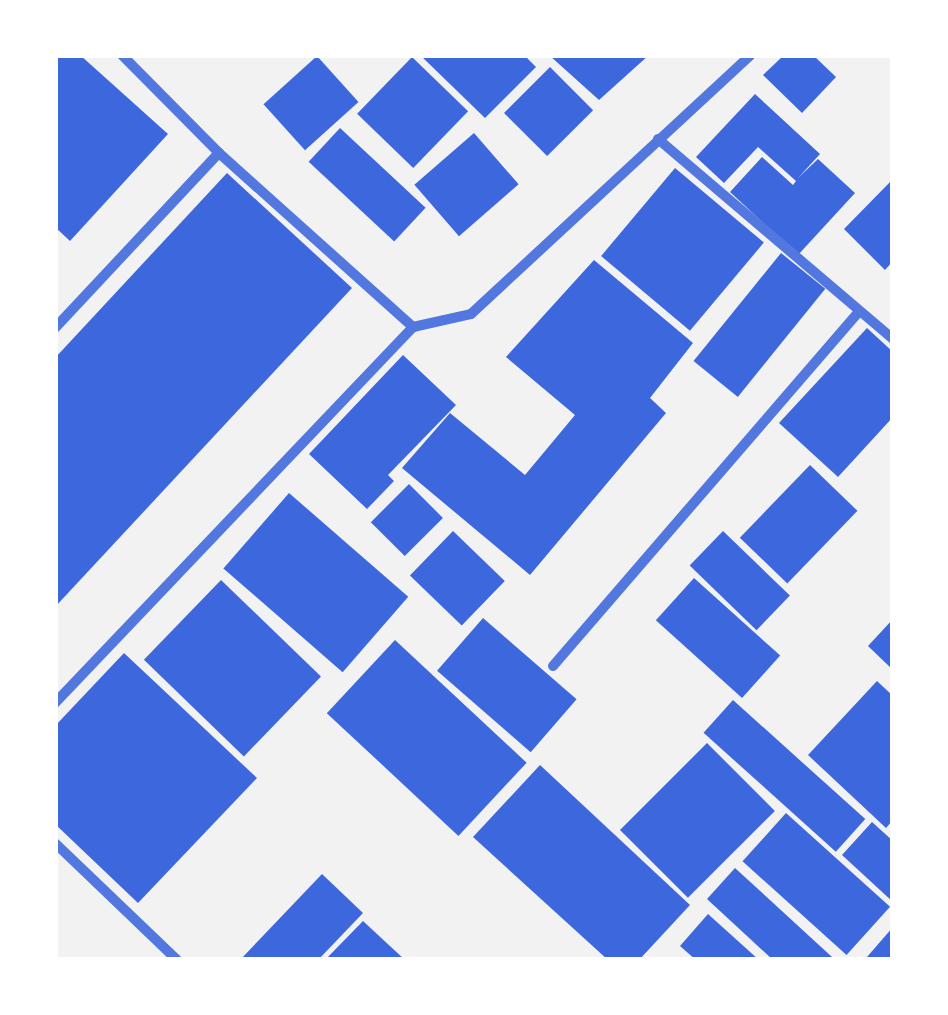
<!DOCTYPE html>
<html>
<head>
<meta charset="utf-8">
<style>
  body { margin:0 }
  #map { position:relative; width:948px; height:1015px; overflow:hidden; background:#f2f2f2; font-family:"Open Sans",sans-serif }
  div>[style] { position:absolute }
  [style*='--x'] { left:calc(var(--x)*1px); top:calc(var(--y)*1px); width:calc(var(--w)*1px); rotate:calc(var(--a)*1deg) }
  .building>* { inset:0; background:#3d67dc; transform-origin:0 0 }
  .minor>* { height:10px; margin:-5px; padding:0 5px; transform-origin:5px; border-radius:5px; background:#5277de }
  span { translate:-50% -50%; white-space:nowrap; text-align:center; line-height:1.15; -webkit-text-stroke:10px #fff; paint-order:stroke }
  .frame { position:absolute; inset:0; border:58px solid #fff; pointer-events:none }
</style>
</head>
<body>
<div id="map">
  <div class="building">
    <i style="clip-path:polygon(55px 55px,80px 55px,168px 134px,70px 241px,55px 227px)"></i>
    <i style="clip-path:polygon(420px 55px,524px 55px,536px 67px,485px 118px)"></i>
    <i style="clip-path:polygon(549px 55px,649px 55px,599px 100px)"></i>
    <i style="clip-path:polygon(784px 55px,813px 55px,836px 77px,802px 113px,763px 75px)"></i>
    <i style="left:317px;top:56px;width:62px;height:72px;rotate:48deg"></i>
    <i style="left:412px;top:57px;width:78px;height:79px;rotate:44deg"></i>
    <i style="left:550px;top:67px;width:61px;height:65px;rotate:45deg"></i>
    <i style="clip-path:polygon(755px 94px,820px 154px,798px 178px,818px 159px,855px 193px,798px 255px,730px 192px,762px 157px,793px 185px,796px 181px,758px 147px,724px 183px,696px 157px)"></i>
    <i style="left:340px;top:128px;width:117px;height:46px;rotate:43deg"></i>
    <i style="left:474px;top:133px;width:68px;height:79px;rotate:49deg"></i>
    <i style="left:675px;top:168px;width:116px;height:115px;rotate:40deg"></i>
    <i style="clip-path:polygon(227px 173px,352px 288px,55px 607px,55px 358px)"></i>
    <i style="clip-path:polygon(893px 179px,893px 261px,885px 270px,844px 229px)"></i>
    <i style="left:781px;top:253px;width:57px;height:139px;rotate:39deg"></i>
    <i style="clip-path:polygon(594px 260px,693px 343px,650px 398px,666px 413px,530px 575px,402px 468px,450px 413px,525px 475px,575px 415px,506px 357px)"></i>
    <i style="clip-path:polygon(867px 328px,893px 352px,893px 417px,838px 477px,779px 423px)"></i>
    <i style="clip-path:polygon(403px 355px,456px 405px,388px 475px,394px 481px,367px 509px,309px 454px)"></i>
    <i style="left:810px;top:465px;width:66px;height:101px;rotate:44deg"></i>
    <i style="left:409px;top:484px;width:48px;height:54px;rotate:45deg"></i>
    <i style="left:289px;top:493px;width:158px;height:100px;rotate:41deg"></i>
    <i style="left:453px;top:531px;width:72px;height:62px;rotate:44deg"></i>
    <i style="left:723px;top:531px;width:93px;height:48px;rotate:44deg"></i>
    <i style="left:694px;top:578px;width:116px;height:57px;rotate:42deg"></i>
    <i style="left:221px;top:580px;width:139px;height:111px;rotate:44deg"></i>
    <i style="left:483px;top:618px;width:124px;height:70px;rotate:41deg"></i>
    <i style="clip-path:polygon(893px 619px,893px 670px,868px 646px)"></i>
    <i style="left:395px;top:640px;width:180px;height:100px;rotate:43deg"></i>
    <i style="clip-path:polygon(124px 653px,257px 778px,138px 903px,55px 824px,55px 726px)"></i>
    <i style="clip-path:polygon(877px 681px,893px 696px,893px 820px,886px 828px,808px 755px)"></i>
    <i style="left:733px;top:700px;width:178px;height:44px;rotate:42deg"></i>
    <i style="left:707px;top:743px;width:96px;height:123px;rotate:45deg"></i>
    <i style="clip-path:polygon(540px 765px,690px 905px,639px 960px,608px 960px,473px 837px)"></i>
    <i style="left:786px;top:813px;width:140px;height:65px;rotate:42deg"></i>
    <i style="clip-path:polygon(872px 822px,893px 841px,893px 902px,842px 855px)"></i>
    <i style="clip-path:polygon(735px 868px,832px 957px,830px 960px,773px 960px,707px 899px)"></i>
    <i style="clip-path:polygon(322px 874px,363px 913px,318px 960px,240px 960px)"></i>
    <i style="clip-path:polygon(708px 914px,759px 960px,696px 960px,680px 946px)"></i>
    <i style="clip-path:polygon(363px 921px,405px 960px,325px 960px)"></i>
    <i style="clip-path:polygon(893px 927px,893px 960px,870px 960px,867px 957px)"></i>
  </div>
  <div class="minor">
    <i style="--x:122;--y:55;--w:138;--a:45.3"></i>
    <i style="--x:219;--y:153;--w:261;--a:41.9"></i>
    <i style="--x:413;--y:327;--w:59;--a:-12.6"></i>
    <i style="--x:471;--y:314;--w:381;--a:-42.8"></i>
    <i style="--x:658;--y:139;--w:309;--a:40.4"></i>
    <i style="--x:55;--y:328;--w:240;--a:-46.9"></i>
    <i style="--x:553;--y:666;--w:467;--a:-49.2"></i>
    <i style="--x:55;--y:703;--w:519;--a:-46.4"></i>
    <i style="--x:55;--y:843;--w:169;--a:43.8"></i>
  </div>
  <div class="frame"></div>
</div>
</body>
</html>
